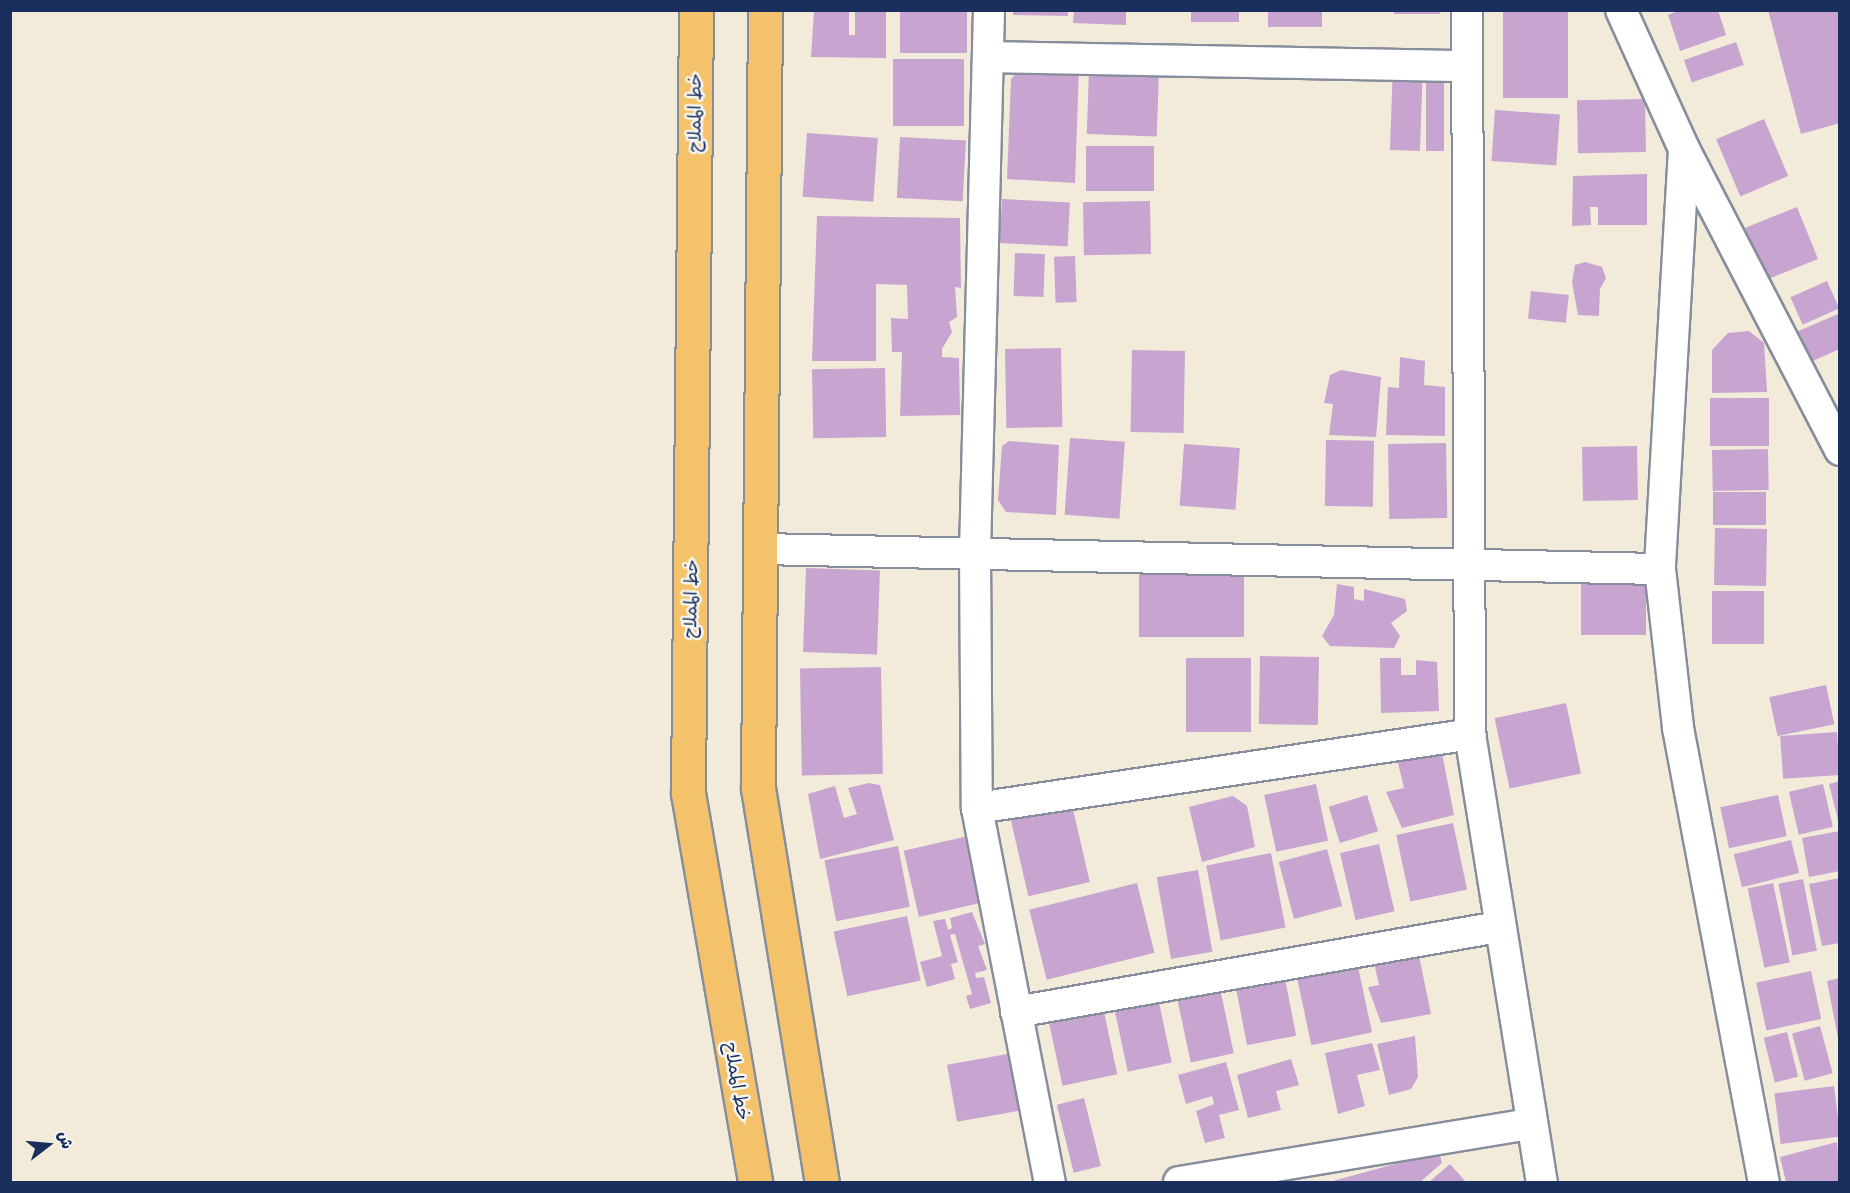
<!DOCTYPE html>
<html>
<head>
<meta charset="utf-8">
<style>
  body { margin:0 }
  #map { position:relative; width:1850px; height:1193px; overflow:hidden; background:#f2ebda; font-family:Sriracha,"Playpen Sans Arabic",sans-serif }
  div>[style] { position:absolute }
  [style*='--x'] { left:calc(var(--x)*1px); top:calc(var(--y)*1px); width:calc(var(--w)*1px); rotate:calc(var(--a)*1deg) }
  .building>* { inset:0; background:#c8a4d1; transform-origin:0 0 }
  .roads { filter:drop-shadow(2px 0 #868d9c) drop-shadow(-2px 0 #868d9c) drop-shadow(0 2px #868d9c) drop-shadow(0 -2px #868d9c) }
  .street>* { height:30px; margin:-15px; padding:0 15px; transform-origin:15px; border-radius:15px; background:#fff }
  .highway>* { height:33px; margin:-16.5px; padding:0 16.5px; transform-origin:16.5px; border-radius:16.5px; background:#f4c26a }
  span { translate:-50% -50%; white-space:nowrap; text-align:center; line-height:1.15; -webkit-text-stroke:5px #f6f6f2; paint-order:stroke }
  .street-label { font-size:18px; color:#1b2f5e }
  .frame { position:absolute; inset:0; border:12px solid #1b2f5e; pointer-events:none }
  .north { position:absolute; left:18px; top:1115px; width:60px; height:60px; -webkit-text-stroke:4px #f6f6f2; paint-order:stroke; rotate:74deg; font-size:16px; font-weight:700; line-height:24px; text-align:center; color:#1b2f5e }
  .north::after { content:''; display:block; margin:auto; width:21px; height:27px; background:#1b2f5e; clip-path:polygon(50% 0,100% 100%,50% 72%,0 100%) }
</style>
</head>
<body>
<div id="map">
  <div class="building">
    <i style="clip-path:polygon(814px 10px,849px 10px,849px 35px,855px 35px,855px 10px,886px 10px,886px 58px,811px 57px)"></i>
    <i style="left:900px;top:10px;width:67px;height:43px"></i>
    <i style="clip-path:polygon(1013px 10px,1068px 10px,1068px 16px,1013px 15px)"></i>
    <i style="clip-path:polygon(1074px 10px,1126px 10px,1126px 25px,1073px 23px)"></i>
    <i style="left:1191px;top:10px;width:48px;height:12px"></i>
    <i style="left:1268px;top:10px;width:54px;height:17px"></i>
    <i style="left:1394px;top:10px;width:46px;height:4px"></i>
    <i style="left:1503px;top:10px;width:65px;height:88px"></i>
    <i style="clip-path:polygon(1680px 10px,1718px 10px,1726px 35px,1680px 51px,1668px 15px)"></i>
    <i style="clip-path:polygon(1768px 10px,1840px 10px,1840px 123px,1801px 134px)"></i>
    <i style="left:1736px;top:42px;width:24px;height:55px;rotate:71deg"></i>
    <i style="left:893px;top:59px;width:71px;height:67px"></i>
    <i style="left:1393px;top:63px;width:30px;height:87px;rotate:2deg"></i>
    <i style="clip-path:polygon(1079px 67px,1075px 183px,1007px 179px,1011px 79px,1022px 68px)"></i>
    <i style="left:1089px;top:70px;width:70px;height:64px;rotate:2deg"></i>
    <i style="left:1426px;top:78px;width:18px;height:73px"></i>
    <i style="left:1645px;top:99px;width:53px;height:68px;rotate:89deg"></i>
    <i style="left:1495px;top:110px;width:65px;height:51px;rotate:4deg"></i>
    <i style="left:1764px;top:119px;width:62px;height:52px;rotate:67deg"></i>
    <i style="left:807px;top:133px;width:71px;height:64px;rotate:4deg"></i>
    <i style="left:900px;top:137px;width:66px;height:61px;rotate:3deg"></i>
    <i style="left:1086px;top:146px;width:68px;height:45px"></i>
    <i style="clip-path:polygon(1647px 174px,1647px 225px,1598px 225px,1598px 207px,1590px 207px,1591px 225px,1572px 226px,1573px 176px)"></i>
    <i style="left:1002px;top:199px;width:68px;height:44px;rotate:3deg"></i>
    <i style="left:1150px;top:201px;width:53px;height:67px;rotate:89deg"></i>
    <i style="left:1797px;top:207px;width:56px;height:56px;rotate:68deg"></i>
    <i style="clip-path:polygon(817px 216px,960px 218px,961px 288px,955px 287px,957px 317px,949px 322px,952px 332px,942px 349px,942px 357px,959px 358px,960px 415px,900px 416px,902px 352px,892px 352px,891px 318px,908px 319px,907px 285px,876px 284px,876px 361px,812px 361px)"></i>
    <i style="left:1015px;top:253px;width:30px;height:43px;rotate:2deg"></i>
    <i style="left:1075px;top:256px;width:46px;height:21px;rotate:88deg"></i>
    <i style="clip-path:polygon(1585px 262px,1602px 267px,1606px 278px,1600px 289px,1599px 316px,1578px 315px,1572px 282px,1575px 265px)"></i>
    <i style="left:1827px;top:281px;width:30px;height:40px;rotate:66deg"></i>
    <i style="left:1531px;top:291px;width:38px;height:28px;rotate:6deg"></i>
    <i style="clip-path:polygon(1838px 314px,1840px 349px,1810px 362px,1796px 332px)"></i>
    <i style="clip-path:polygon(1749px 331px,1764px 343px,1767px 392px,1712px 393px,1712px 350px,1728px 333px)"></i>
    <i style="left:1061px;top:348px;width:79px;height:56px;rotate:89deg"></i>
    <i style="left:1132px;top:350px;width:53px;height:82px;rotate:1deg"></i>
    <i style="clip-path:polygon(1400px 357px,1425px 361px,1424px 385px,1445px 387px,1445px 436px,1386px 435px,1388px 387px,1399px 388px)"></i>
    <i style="left:885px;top:368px;width:69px;height:73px;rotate:89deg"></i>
    <i style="clip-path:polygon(1341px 370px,1381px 377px,1376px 437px,1329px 435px,1333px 404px,1324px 403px,1330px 375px)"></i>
    <i style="left:1710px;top:398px;width:59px;height:48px"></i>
    <i style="left:1070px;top:438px;width:55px;height:77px;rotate:4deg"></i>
    <i style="left:1326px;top:440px;width:48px;height:66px;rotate:1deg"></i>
    <i style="clip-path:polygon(1009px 441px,1059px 445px,1056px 515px,1006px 512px,998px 500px,1002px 446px)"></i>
    <i style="left:1446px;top:443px;width:75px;height:58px;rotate:89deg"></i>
    <i style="left:1184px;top:444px;width:56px;height:62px;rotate:4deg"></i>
    <i style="left:1637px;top:446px;width:54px;height:55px;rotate:89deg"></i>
    <i style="left:1768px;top:449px;width:41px;height:56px;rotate:89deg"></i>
    <i style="left:1713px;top:492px;width:53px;height:33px"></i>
    <i style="left:1715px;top:528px;width:52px;height:57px;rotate:1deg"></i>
    <i style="left:1581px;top:561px;width:65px;height:74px"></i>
    <i style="left:806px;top:568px;width:74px;height:84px;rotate:2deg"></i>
    <i style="left:1244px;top:572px;width:65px;height:105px;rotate:90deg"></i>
    <i style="clip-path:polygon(1337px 584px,1354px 587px,1354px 599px,1364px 601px,1364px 589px,1405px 599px,1407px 611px,1391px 623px,1400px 636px,1394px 648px,1330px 646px,1322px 636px,1334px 615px)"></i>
    <i style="left:1712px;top:591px;width:52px;height:53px"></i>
    <i style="left:1260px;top:656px;width:59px;height:68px;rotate:1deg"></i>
    <i style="left:1251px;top:658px;width:74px;height:65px;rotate:90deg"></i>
    <i style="clip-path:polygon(1380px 658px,1401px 658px,1401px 675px,1416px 675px,1416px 660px,1437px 662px,1439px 711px,1381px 713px)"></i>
    <i style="left:881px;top:667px;width:107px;height:81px;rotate:89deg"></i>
    <i style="left:1826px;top:685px;width:40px;height:58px;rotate:78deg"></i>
    <i style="left:1566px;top:703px;width:72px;height:73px;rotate:78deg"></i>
    <i style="left:1837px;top:732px;width:43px;height:57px;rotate:86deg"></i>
    <i style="clip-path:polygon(1441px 748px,1454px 815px,1402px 828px,1386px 792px,1404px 788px,1397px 759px)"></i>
    <i style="clip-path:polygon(1840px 781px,1840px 824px,1839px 824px,1829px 784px)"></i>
    <i style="clip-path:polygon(869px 783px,880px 785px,894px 840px,820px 859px,808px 794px,835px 786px,844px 818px,857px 814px,848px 788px)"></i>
    <i style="left:1316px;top:784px;width:58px;height:53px;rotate:78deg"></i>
    <i style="left:1823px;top:784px;width:44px;height:35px;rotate:77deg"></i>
    <i style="left:1367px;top:795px;width:38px;height:40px;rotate:73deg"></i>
    <i style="left:1778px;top:795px;width:42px;height:59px;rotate:78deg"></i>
    <i style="clip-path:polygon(1233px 796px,1247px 806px,1255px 847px,1202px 862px,1189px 807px)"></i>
    <i style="left:1072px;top:805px;width:79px;height:63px;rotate:77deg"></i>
    <i style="left:1453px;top:823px;width:68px;height:58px;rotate:78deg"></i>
    <i style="clip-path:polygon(1840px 831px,1840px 871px,1809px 877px,1802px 838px)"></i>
    <i style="left:968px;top:836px;width:68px;height:66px;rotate:77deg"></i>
    <i style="left:1791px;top:840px;width:34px;height:59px;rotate:76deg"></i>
    <i style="left:1379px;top:844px;width:69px;height:40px;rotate:77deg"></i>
    <i style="left:898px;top:846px;width:62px;height:75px;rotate:79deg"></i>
    <i style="left:1327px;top:849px;width:59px;height:50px;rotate:75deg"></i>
    <i style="left:1271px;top:853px;width:76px;height:66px;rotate:79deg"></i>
    <i style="left:1198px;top:870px;width:83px;height:42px;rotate:80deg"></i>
    <i style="clip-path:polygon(1840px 878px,1840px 943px,1822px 946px,1809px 884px)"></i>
    <i style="left:1803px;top:879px;width:73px;height:25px;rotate:79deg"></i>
    <i style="left:1137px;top:883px;width:72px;height:111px;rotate:76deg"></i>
    <i style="left:1773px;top:883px;width:81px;height:26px;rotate:78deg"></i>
    <i style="clip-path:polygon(972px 912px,985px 944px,978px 946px,987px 970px,975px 973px,976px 978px,984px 977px,991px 1003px,970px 1009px,966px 996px,972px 994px,955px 934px,950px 935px,958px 962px,951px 964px,955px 979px,927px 987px,920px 962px,942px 956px,933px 921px,945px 919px,948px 930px,952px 928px,950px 918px)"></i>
    <i style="left:907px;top:916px;width:66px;height:75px;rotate:78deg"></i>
    <i style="clip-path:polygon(1417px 946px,1431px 1014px,1381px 1023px,1368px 987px,1379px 985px,1372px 954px)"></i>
    <i style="left:1356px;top:957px;width:77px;height:62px;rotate:78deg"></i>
    <i style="left:1282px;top:963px;width:74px;height:50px;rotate:79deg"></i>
    <i style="left:1811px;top:971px;width:49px;height:56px;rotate:78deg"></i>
    <i style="clip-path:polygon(1840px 978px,1840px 1038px,1838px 1038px,1827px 981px)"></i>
    <i style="left:1218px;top:979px;width:76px;height:44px;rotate:78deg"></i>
    <i style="left:1100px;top:993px;width:83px;height:56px;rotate:78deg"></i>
    <i style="left:1157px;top:993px;width:71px;height:45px;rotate:78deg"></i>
    <i style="left:1820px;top:1026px;width:49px;height:29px;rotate:75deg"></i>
    <i style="left:1787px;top:1032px;width:46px;height:24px;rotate:76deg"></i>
    <i style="clip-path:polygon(1415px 1036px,1418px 1077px,1411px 1089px,1389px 1095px,1377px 1044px)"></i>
    <i style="clip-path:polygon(1372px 1043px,1380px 1070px,1357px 1075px,1365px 1106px,1338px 1114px,1325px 1053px)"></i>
    <i style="left:1013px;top:1053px;width:58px;height:67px;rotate:80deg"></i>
    <i style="clip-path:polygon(1291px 1059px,1299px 1085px,1276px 1091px,1281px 1110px,1248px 1118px,1237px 1075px)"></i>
    <i style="clip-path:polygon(1226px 1062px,1239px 1110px,1219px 1115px,1225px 1138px,1205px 1143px,1196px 1111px,1214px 1104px,1212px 1096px,1186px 1104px,1178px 1075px)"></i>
    <i style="left:1834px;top:1086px;width:51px;height:60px;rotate:83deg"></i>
    <i style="left:1084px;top:1098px;width:70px;height:28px;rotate:76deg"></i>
    <i style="clip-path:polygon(1837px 1142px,1840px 1182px,1786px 1182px,1780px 1157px)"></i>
    <i style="clip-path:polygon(1439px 1152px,1442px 1163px,1420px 1182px,1329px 1182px)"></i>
    <i style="clip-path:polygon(1450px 1164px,1466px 1182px,1429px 1182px)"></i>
  </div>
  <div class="roads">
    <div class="street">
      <i style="--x:989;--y:10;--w:543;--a:91.48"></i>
      <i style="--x:975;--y:553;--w:255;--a:89.6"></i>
      <i style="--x:977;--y:808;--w:381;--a:79"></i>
      <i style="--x:1467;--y:10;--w:724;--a:89.76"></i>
      <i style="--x:1470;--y:734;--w:454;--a:80.9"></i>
      <i style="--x:1621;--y:10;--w:153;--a:65.6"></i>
      <i style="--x:1684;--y:149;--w:339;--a:62.6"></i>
      <i style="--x:989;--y:57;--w:478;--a:1.1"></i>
      <i style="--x:1684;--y:149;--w:421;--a:93.3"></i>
      <i style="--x:1660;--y:569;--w:160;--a:83.5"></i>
      <i style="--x:1678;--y:728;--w:462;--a:79.3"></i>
      <i style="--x:762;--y:549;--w:898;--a:1.28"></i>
      <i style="--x:977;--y:808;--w:499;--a:-8.5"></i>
      <i style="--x:1016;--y:1012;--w:490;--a:-10"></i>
      <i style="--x:1179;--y:1182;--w:357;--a:-9.4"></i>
    </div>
    <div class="highway">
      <i style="--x:696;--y:10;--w:783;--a:90.59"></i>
      <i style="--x:688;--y:793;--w:395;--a:80.2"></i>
      <i style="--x:765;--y:10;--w:778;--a:90.52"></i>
      <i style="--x:758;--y:788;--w:399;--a:80.8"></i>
    </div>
  </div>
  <div class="street-label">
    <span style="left:695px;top:113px;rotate:-90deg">خط المملاح</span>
    <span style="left:691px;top:599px;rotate:-89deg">خط المملاح</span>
    <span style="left:737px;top:1081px;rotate:80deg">خط المملاح</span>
  </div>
  <div class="frame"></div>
  <div class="north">ش</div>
</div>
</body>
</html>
